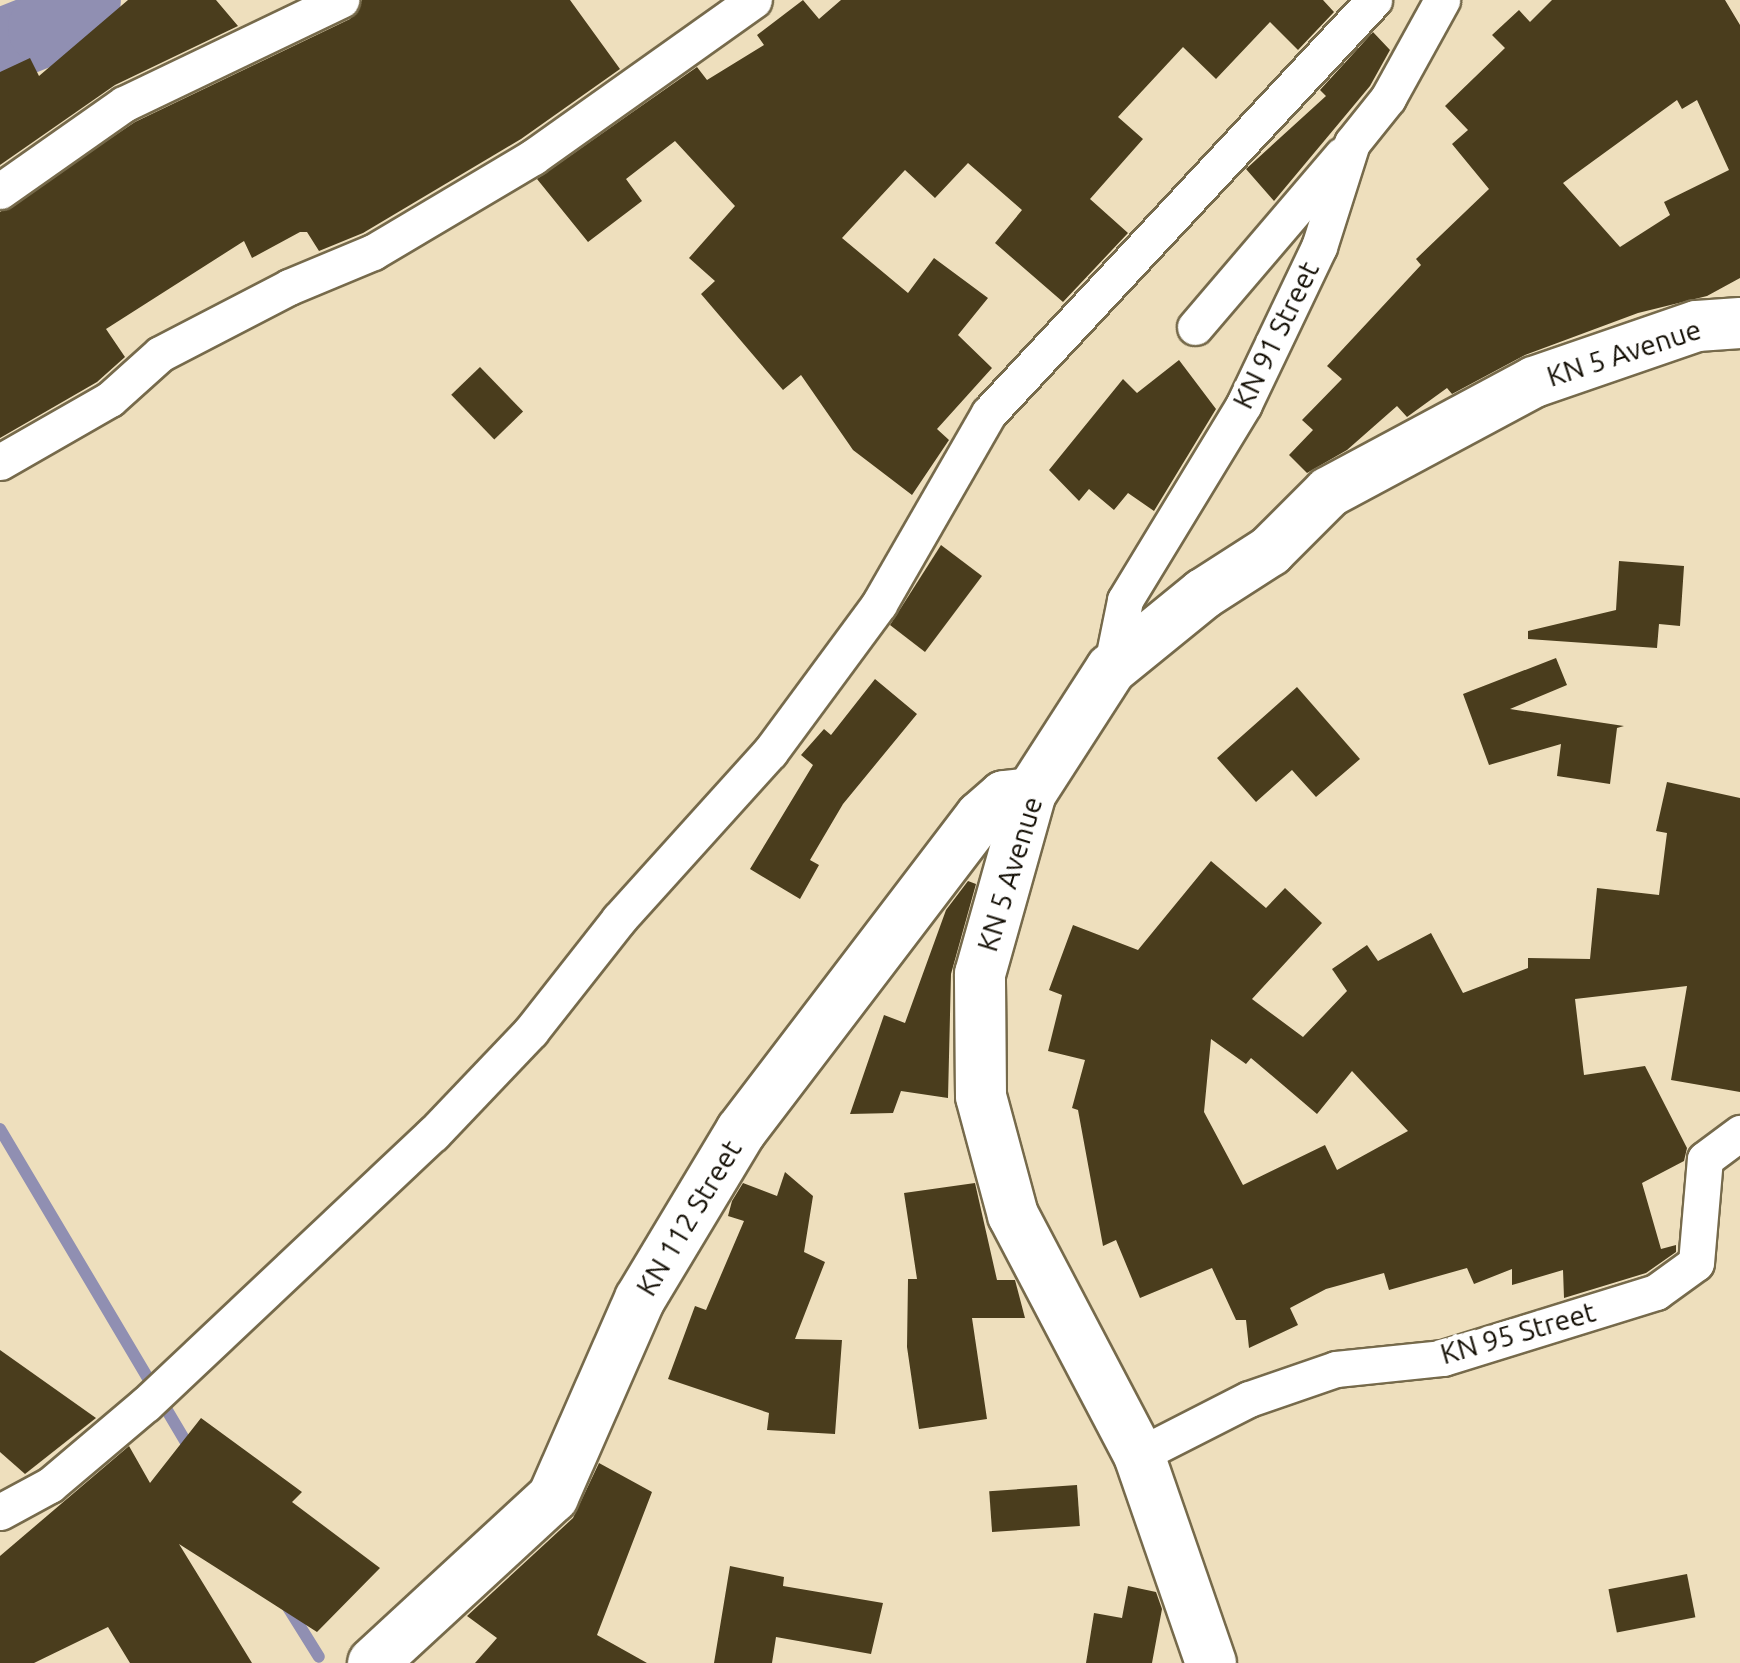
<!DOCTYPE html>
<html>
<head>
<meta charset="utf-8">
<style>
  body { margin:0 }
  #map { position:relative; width:1740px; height:1663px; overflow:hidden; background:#eedfbd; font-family:Ubuntu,sans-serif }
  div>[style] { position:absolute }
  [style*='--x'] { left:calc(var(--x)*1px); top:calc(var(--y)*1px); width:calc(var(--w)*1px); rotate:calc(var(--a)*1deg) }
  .stream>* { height:12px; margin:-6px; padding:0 6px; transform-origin:6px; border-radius:6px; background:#908fb2 }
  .river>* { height:75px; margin:-37.5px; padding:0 37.5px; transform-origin:37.5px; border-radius:37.5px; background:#908fb2 }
  .building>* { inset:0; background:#4a3d1d; transform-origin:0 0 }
  .roads { filter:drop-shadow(2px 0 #766a4b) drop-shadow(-2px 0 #766a4b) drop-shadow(0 2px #766a4b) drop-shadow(0 -2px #766a4b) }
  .street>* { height:35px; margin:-17.5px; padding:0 17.5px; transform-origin:17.5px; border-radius:17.5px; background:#fff }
  .secondary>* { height:50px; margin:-25px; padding:0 25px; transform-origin:25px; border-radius:25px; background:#fff }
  span { translate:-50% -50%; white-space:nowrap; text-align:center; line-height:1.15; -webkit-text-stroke:10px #fff; paint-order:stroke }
  .street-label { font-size:28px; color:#120d03 }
</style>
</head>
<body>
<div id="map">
  <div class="stream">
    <i style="--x:0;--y:1129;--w:374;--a:59.3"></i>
    <i style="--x:286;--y:1604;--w:62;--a:58.1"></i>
  </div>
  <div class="river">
    <i style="--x:0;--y:46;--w:48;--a:-21.8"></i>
    <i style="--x:45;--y:28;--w:47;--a:-36.4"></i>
  </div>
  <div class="building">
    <i style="clip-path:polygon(128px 0,216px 0,238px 26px,115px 85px,0 165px,0 72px,30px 58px,39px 76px)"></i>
    <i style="clip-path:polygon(362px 0,570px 0,620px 69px,521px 139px,363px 233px,319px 251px,307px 232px,300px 232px,252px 258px,244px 241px,106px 329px,125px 357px,97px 382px,0 438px,0 212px,135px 122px,350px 19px)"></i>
    <i style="clip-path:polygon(803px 0,819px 19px,841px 0,1323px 0,1334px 12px,1298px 50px,1270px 22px,1216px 79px,1183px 47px,1118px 117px,1143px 139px,1090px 199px,1128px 233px,1063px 302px,995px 243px,1022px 210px,968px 163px,935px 198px,905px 170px,842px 238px,908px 293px,934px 258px,988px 298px,958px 335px,992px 368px,937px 429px,949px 440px,912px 495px,853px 450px,801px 375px,783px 390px,701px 294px,715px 281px,689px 258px,735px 206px,675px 141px,626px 179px,642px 201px,588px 242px,537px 179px,697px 67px,707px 80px,764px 45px,757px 35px)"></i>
    <i style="clip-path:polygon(evenodd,1552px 0,1725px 0,1740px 25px,1740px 278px,1707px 296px,1638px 313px,1525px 355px,1452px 394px,1447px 388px,1407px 417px,1397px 406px,1347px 450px,1307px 473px,1289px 455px,1313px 430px,1302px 420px,1342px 379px,1327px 366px,1421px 265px,1416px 259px,1489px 189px,1452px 144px,1468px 130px,1445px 106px,1505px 48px,1492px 35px,1519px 10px,1530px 22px,1552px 0,1677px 100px,1682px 109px,1697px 100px,1729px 170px,1664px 202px,1670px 215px,1620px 247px,1563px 183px,1677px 100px)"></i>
    <i style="clip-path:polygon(1373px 32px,1390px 50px,1370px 86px,1274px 201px,1246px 169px,1326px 96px,1320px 90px)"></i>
    <i style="clip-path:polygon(1179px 360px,1216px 409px,1154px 511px,1128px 493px,1114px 510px,1089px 489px,1079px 501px,1049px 470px,1123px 379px,1137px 393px)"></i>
    <i style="left:480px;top:367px;width:62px;height:40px;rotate:46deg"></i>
    <i style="clip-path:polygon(941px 545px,982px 576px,925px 652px,890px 625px)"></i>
    <i style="clip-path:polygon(1619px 561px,1684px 566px,1680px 626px,1659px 624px,1657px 648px,1528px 639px,1528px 631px,1616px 610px)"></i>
    <i style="clip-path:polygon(1556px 658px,1567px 685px,1510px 709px,1624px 726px,1617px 728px,1610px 784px,1557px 776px,1561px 744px,1489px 765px,1463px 694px)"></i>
    <i style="clip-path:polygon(875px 679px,917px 714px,843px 804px,810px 860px,819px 865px,800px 899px,750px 869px,813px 765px,801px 755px,824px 729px,831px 735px)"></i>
    <i style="clip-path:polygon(1297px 687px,1360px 759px,1316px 797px,1292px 770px,1256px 802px,1217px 758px)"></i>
    <i style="clip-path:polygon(evenodd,1667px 782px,1740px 798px,1740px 1092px,1671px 1080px,1687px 986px,1575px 999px,1584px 1075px,1645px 1066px,1687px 1148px,1684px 1161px,1642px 1183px,1661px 1249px,1676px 1245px,1676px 1252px,1646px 1273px,1564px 1298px,1563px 1270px,1512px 1285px,1512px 1269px,1474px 1284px,1467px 1268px,1389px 1290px,1384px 1273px,1326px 1289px,1290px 1308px,1298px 1325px,1249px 1348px,1246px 1320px,1236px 1320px,1212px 1268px,1140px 1298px,1116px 1240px,1103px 1246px,1078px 1110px,1072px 1108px,1085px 1060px,1048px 1051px,1062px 995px,1049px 990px,1073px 925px,1138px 950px,1211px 861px,1266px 908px,1285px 888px,1322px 923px,1252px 999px,1303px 1037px,1347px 991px,1332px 969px,1367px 945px,1378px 961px,1431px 933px,1463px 993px,1528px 968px,1528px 958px,1590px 959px,1597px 888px,1659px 895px,1667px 833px,1656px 831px,1667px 782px,1211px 1039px,1246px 1064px,1251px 1058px,1317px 1114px,1352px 1071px,1408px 1131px,1337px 1170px,1325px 1145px,1243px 1185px,1204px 1112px,1211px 1039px)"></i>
    <i style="clip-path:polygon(968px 881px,976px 884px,951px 974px,948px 1098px,901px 1091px,893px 1113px,850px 1114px,884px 1015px,905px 1023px,946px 910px)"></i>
    <i style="clip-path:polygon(785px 1172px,813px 1196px,804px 1252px,825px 1262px,795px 1339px,842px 1340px,835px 1434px,767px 1430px,769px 1413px,668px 1379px,695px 1306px,706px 1310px,744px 1221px,728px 1216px,732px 1201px,743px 1183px,777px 1196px)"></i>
    <i style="clip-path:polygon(975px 1183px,997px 1280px,1015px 1280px,1025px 1318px,972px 1318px,987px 1419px,919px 1429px,907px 1347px,908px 1279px,917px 1279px,904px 1193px)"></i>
    <i style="clip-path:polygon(0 1350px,96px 1418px,25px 1474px,0 1452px)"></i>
    <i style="clip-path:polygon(201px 1418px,302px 1492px,292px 1502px,380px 1568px,317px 1632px,179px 1544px,252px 1663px,130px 1663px,108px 1627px,34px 1663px,0 1663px,0 1556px,129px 1446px,150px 1483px)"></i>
    <i style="clip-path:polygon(599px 1463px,652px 1492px,597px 1635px,647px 1663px,475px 1663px,497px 1638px,467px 1616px,573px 1518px)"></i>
    <i style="left:1077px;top:1485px;width:41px;height:88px;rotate:86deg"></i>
    <i style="clip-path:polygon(730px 1566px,784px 1577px,783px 1586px,883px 1603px,871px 1654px,776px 1637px,772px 1663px,714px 1663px)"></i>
    <i style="left:1687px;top:1574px;width:44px;height:80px;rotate:79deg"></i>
    <i style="clip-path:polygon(1128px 1586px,1156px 1592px,1162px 1609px,1152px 1663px,1086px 1663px,1094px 1613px,1122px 1618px)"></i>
  </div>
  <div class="roads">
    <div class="street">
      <i style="--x:0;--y:191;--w:151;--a:-35.1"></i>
      <i style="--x:124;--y:104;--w:241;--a:-25.6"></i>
      <i style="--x:1195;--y:327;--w:226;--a:-49.5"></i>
      <i style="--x:0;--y:462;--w:127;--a:-29.8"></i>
      <i style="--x:110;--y:399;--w:67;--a:-42"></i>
      <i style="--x:160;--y:354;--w:145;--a:-27.4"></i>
      <i style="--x:289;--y:287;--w:91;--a:-22.6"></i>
      <i style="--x:373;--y:252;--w:186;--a:-30.7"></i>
      <i style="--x:533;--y:157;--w:271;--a:-35.4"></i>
      <i style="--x:1111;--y:669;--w:70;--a:-78.5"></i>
      <i style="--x:1125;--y:600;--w:229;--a:-58.7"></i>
      <i style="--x:1244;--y:404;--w:174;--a:-64.5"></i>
      <i style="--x:1319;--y:247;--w:109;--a:-72.4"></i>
      <i style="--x:1352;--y:143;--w:58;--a:-51.3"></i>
      <i style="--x:1388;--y:98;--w:112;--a:-61.1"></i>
      <i style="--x:1139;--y:1455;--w:123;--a:-27"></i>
      <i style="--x:1249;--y:1399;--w:92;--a:-19"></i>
      <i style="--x:1336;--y:1369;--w:108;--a:-5.9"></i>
      <i style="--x:1443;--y:1358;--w:223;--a:-17.2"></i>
      <i style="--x:1656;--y:1292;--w:49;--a:-35.9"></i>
      <i style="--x:1696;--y:1263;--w:104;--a:-85.1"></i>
      <i style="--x:1705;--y:1159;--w:44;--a:-36.6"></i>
      <i style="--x:0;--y:1512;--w:57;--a:-28.4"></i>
      <i style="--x:50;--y:1485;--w:126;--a:-40.2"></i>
      <i style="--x:146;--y:1404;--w:394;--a:-43.3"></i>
      <i style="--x:433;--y:1134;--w:142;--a:-46.4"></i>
      <i style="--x:531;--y:1031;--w:142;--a:-51.8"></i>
      <i style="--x:619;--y:919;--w:225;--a:-47.9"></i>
      <i style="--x:770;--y:752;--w:184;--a:-53.6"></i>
      <i style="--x:879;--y:604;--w:220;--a:-60.1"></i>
      <i style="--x:989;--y:413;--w:565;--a:-47.01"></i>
    </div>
    <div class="secondary">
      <i style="--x:373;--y:1663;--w:245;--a:-42.7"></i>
      <i style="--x:553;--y:1497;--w:216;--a:-66.3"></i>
      <i style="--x:640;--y:1299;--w:196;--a:-59"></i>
      <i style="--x:741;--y:1131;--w:396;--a:-52.7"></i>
      <i style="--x:981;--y:816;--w:30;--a:-41"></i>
      <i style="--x:1004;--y:796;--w:27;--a:-6"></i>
      <i style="--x:1211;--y:1663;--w:220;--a:-109.1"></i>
      <i style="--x:1139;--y:1455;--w:271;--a:-117.7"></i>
      <i style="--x:1013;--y:1215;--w:123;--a:-105.1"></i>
      <i style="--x:981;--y:1096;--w:122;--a:-90.5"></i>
      <i style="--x:980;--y:974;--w:188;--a:-74.3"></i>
      <i style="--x:1031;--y:793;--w:148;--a:-57.2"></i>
      <i style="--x:1111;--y:669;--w:119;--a:-39.2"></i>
      <i style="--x:1203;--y:594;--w:80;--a:-32.7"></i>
      <i style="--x:1270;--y:551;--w:83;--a:-45"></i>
      <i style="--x:1329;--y:492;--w:233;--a:-28.2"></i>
      <i style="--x:1534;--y:382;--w:172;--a:-19"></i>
      <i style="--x:1697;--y:326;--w:43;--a:-4"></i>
    </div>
  </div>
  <div class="street-label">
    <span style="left:1276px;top:335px;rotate:-64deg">KN 91 Street</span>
    <span style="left:1624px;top:353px;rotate:-18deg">KN 5 Avenue</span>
    <span style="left:1010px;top:874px;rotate:-73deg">KN 5 Avenue</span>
    <span style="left:689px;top:1218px;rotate:-59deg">KN 112 Street</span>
    <span style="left:1518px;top:1333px;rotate:-16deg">KN 95 Street</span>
  </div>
</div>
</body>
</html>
